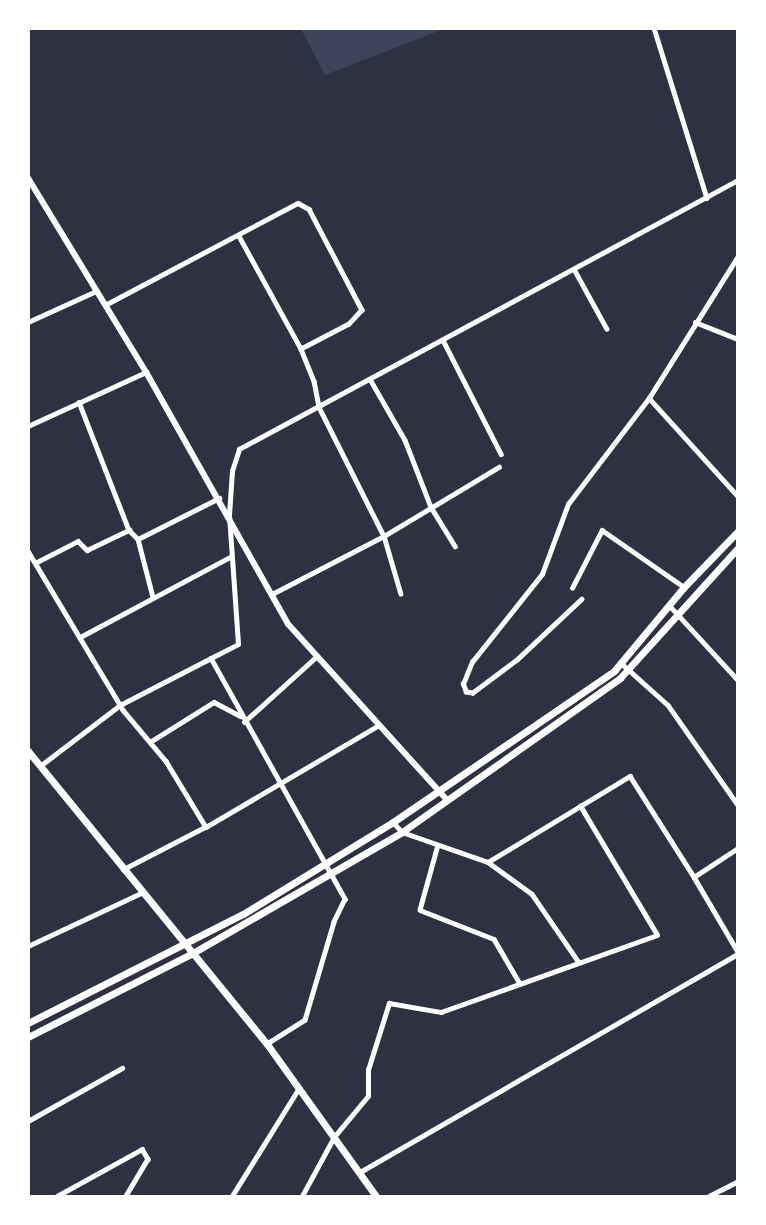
<!DOCTYPE html>
<html>
<head>
<meta charset="utf-8">
<style>
  body { margin:0 }
  #map { position:relative; width:766px; height:1225px; overflow:hidden; background:#2d3142; font-family:Lato,sans-serif }
  div>[style] { position:absolute }
  [style*='--x'] { left:calc(var(--x)*1px); top:calc(var(--y)*1px); width:calc(var(--w)*1px); rotate:calc(var(--a)*1deg) }
  .green>* { inset:0; background:#3c4559 }
  .minor>* { height:4.5px; margin:-2.25px; padding:0 2.25px; transform-origin:2.25px; border-radius:2.25px; background:#fff }
  .tertiary>* { height:6px; margin:-3px; padding:0 3px; transform-origin:3px; border-radius:3px; background:#fff }
  .secondary>* { height:7px; margin:-3.5px; padding:0 3.5px; transform-origin:3.5px; border-radius:3.5px; background:#fff }
  span { translate:-50% -50%; white-space:nowrap; text-align:center; line-height:1.15; -webkit-text-stroke:5px #fff; paint-order:stroke }
  .frame { position:absolute; inset:0; border:30px solid #fff; pointer-events:none }
</style>
</head>
<body>
<div id="map">
  <div class="green">
    <i style="clip-path:polygon(301px 29px,444px 29px,325px 75px)"></i>
  </div>
  <div class="minor">
    <i style="--x:654;--y:28;--w:178;--a:72.7"></i>
    <i style="--x:239;--y:236;--w:129;--a:61.2"></i>
    <i style="--x:301;--y:349;--w:35;--a:68"></i>
    <i style="--x:314;--y:381;--w:26;--a:79"></i>
    <i style="--x:319;--y:407;--w:144;--a:63.3"></i>
    <i style="--x:384;--y:536;--w:60;--a:73.7"></i>
    <i style="--x:574;--y:269;--w:68;--a:61.2"></i>
    <i style="--x:105;--y:305;--w:218;--a:-27.9"></i>
    <i style="--x:298;--y:203;--w:13;--a:29"></i>
    <i style="--x:309;--y:209;--w:114;--a:62.3"></i>
    <i style="--x:362;--y:310;--w:19;--a:133"></i>
    <i style="--x:349;--y:324;--w:54;--a:152.5"></i>
    <i style="--x:28;--y:322;--w:75;--a:-24.5"></i>
    <i style="--x:695;--y:322;--w:46;--a:21.6"></i>
    <i style="--x:443;--y:340;--w:128;--a:63"></i>
    <i style="--x:370;--y:379;--w:70;--a:60.2"></i>
    <i style="--x:405;--y:440;--w:72;--a:68.8"></i>
    <i style="--x:431;--y:507;--w:46;--a:58.4"></i>
    <i style="--x:649;--y:398;--w:132;--a:47.8"></i>
    <i style="--x:79;--y:402;--w:137;--a:68.7"></i>
    <i style="--x:28;--y:426;--w:130;--a:-24.6"></i>
    <i style="--x:138;--y:539;--w:60;--a:75.5"></i>
    <i style="--x:28;--y:551;--w:185;--a:59.1"></i>
    <i style="--x:123;--y:710;--w:67;--a:49.9"></i>
    <i style="--x:166;--y:761;--w:77;--a:58.8"></i>
    <i style="--x:206;--y:827;--w:93;--a:152.6"></i>
    <i style="--x:35;--y:563;--w:48;--a:-27.1"></i>
    <i style="--x:78;--y:541;--w:13;--a:45"></i>
    <i style="--x:87;--y:550;--w:47;--a:-25.5"></i>
    <i style="--x:129;--y:530;--w:13;--a:45"></i>
    <i style="--x:138;--y:539;--w:91;--a:-26.8"></i>
    <i style="--x:572;--y:588;--w:65;--a:-62.7"></i>
    <i style="--x:602;--y:530;--w:100;--a:34.8"></i>
    <i style="--x:272;--y:594;--w:126;--a:-27.4"></i>
    <i style="--x:384;--y:536;--w:134;--a:-31"></i>
    <i style="--x:582;--y:599;--w:89;--a:136.8"></i>
    <i style="--x:517;--y:660;--w:55;--a:143.1"></i>
    <i style="--x:473;--y:693;--w:7;--a:-172"></i>
    <i style="--x:466;--y:692;--w:9;--a:-111"></i>
    <i style="--x:463;--y:684;--w:24;--a:-68"></i>
    <i style="--x:472;--y:662;--w:112;--a:-51.5"></i>
    <i style="--x:542;--y:574;--w:75;--a:-69.6"></i>
    <i style="--x:568;--y:504;--w:133;--a:-52.6"></i>
    <i style="--x:649;--y:398;--w:168;--a:-57.9"></i>
    <i style="--x:669;--y:605;--w:102;--a:47.4"></i>
    <i style="--x:82;--y:636;--w:168;--a:-28.1"></i>
    <i style="--x:211;--y:658;--w:30;--a:-27"></i>
    <i style="--x:238;--y:644;--w:129;--a:-94"></i>
    <i style="--x:229;--y:515;--w:44;--a:-86.1"></i>
    <i style="--x:232;--y:471;--w:23;--a:-72"></i>
    <i style="--x:239;--y:449;--w:567;--a:-28.33"></i>
    <i style="--x:621;--y:663;--w:63;--a:41.8"></i>
    <i style="--x:668;--y:705;--w:122;--a:55"></i>
    <i style="--x:244;--y:722;--w:98;--a:-42.1"></i>
    <i style="--x:150;--y:742;--w:75;--a:-32"></i>
    <i style="--x:214;--y:702;--w:30;--a:28"></i>
    <i style="--x:40;--y:766;--w:101;--a:-37.3"></i>
    <i style="--x:120;--y:705;--w:102;--a:-27.3"></i>
    <i style="--x:211;--y:658;--w:276;--a:60.9"></i>
    <i style="--x:345;--y:899;--w:25;--a:116"></i>
    <i style="--x:334;--y:922;--w:102;--a:106.5"></i>
    <i style="--x:305;--y:1020;--w:45;--a:147.7"></i>
    <i style="--x:393;--y:822;--w:13;--a:48"></i>
    <i style="--x:402;--y:832;--w:91;--a:19.2"></i>
    <i style="--x:488;--y:862;--w:166;--a:-31.2"></i>
    <i style="--x:630;--y:776;--w:120;--a:57.6"></i>
    <i style="--x:694;--y:877;--w:53;--a:-33.4"></i>
    <i style="--x:206;--y:827;--w:201;--a:-30.5"></i>
    <i style="--x:438;--y:845;--w:67;--a:105.5"></i>
    <i style="--x:420;--y:910;--w:79;--a:21.4"></i>
    <i style="--x:494;--y:939;--w:50;--a:59.8"></i>
    <i style="--x:488;--y:862;--w:54;--a:36"></i>
    <i style="--x:532;--y:894;--w:81;--a:55.5"></i>
    <i style="--x:694;--y:877;--w:87;--a:59.6"></i>
    <i style="--x:28;--y:946;--w:125;--a:-25.1"></i>
    <i style="--x:28;--y:1121;--w:108;--a:-29.4"></i>
    <i style="--x:360;--y:1172;--w:436;--a:-30"></i>
    <i style="--x:57;--y:1196;--w:97;--a:-28.9"></i>
    <i style="--x:142;--y:1149;--w:12;--a:59"></i>
    <i style="--x:148;--y:1159;--w:43;--a:120.7"></i>
    <i style="--x:232;--y:1196;--w:127;--a:-58.2"></i>
    <i style="--x:302;--y:1196;--w:67;--a:-61.5"></i>
    <i style="--x:334;--y:1137;--w:53;--a:-50.3"></i>
    <i style="--x:368;--y:1096;--w:26;--a:-90"></i>
    <i style="--x:368;--y:1070;--w:70;--a:-72.6"></i>
    <i style="--x:389;--y:1003;--w:53;--a:9.8"></i>
    <i style="--x:441;--y:1012;--w:229;--a:-19.6"></i>
    <i style="--x:657;--y:935;--w:150;--a:-120.8"></i>
    <i style="--x:709;--y:1196;--w:33;--a:-27"></i>
  </div>
  <div class="tertiary">
    <i style="--x:28;--y:178;--w:227;--a:58.7"></i>
    <i style="--x:146;--y:372;--w:289;--a:60.6"></i>
    <i style="--x:288;--y:624;--w:237;--a:47.9"></i>
  </div>
  <div class="secondary">
    <i style="--x:28;--y:751;--w:378;--a:50.8"></i>
    <i style="--x:267;--y:1044;--w:187;--a:54.4"></i>
    <i style="--x:28;--y:1023;--w:241;--a:-26.9"></i>
    <i style="--x:243;--y:914;--w:176;--a:-31.5"></i>
    <i style="--x:393;--y:822;--w:268;--a:-34.3"></i>
    <i style="--x:614;--y:671;--w:109;--a:-50.2"></i>
    <i style="--x:684;--y:587;--w:78;--a:-46"></i>
    <i style="--x:28;--y:1037;--w:183;--a:-27"></i>
    <i style="--x:191;--y:954;--w:244;--a:-30"></i>
    <i style="--x:402;--y:832;--w:267;--a:-35.2"></i>
    <i style="--x:620;--y:678;--w:176;--a:-47.8"></i>
  </div>
  <div class="frame"></div>
</div>
</body>
</html>
